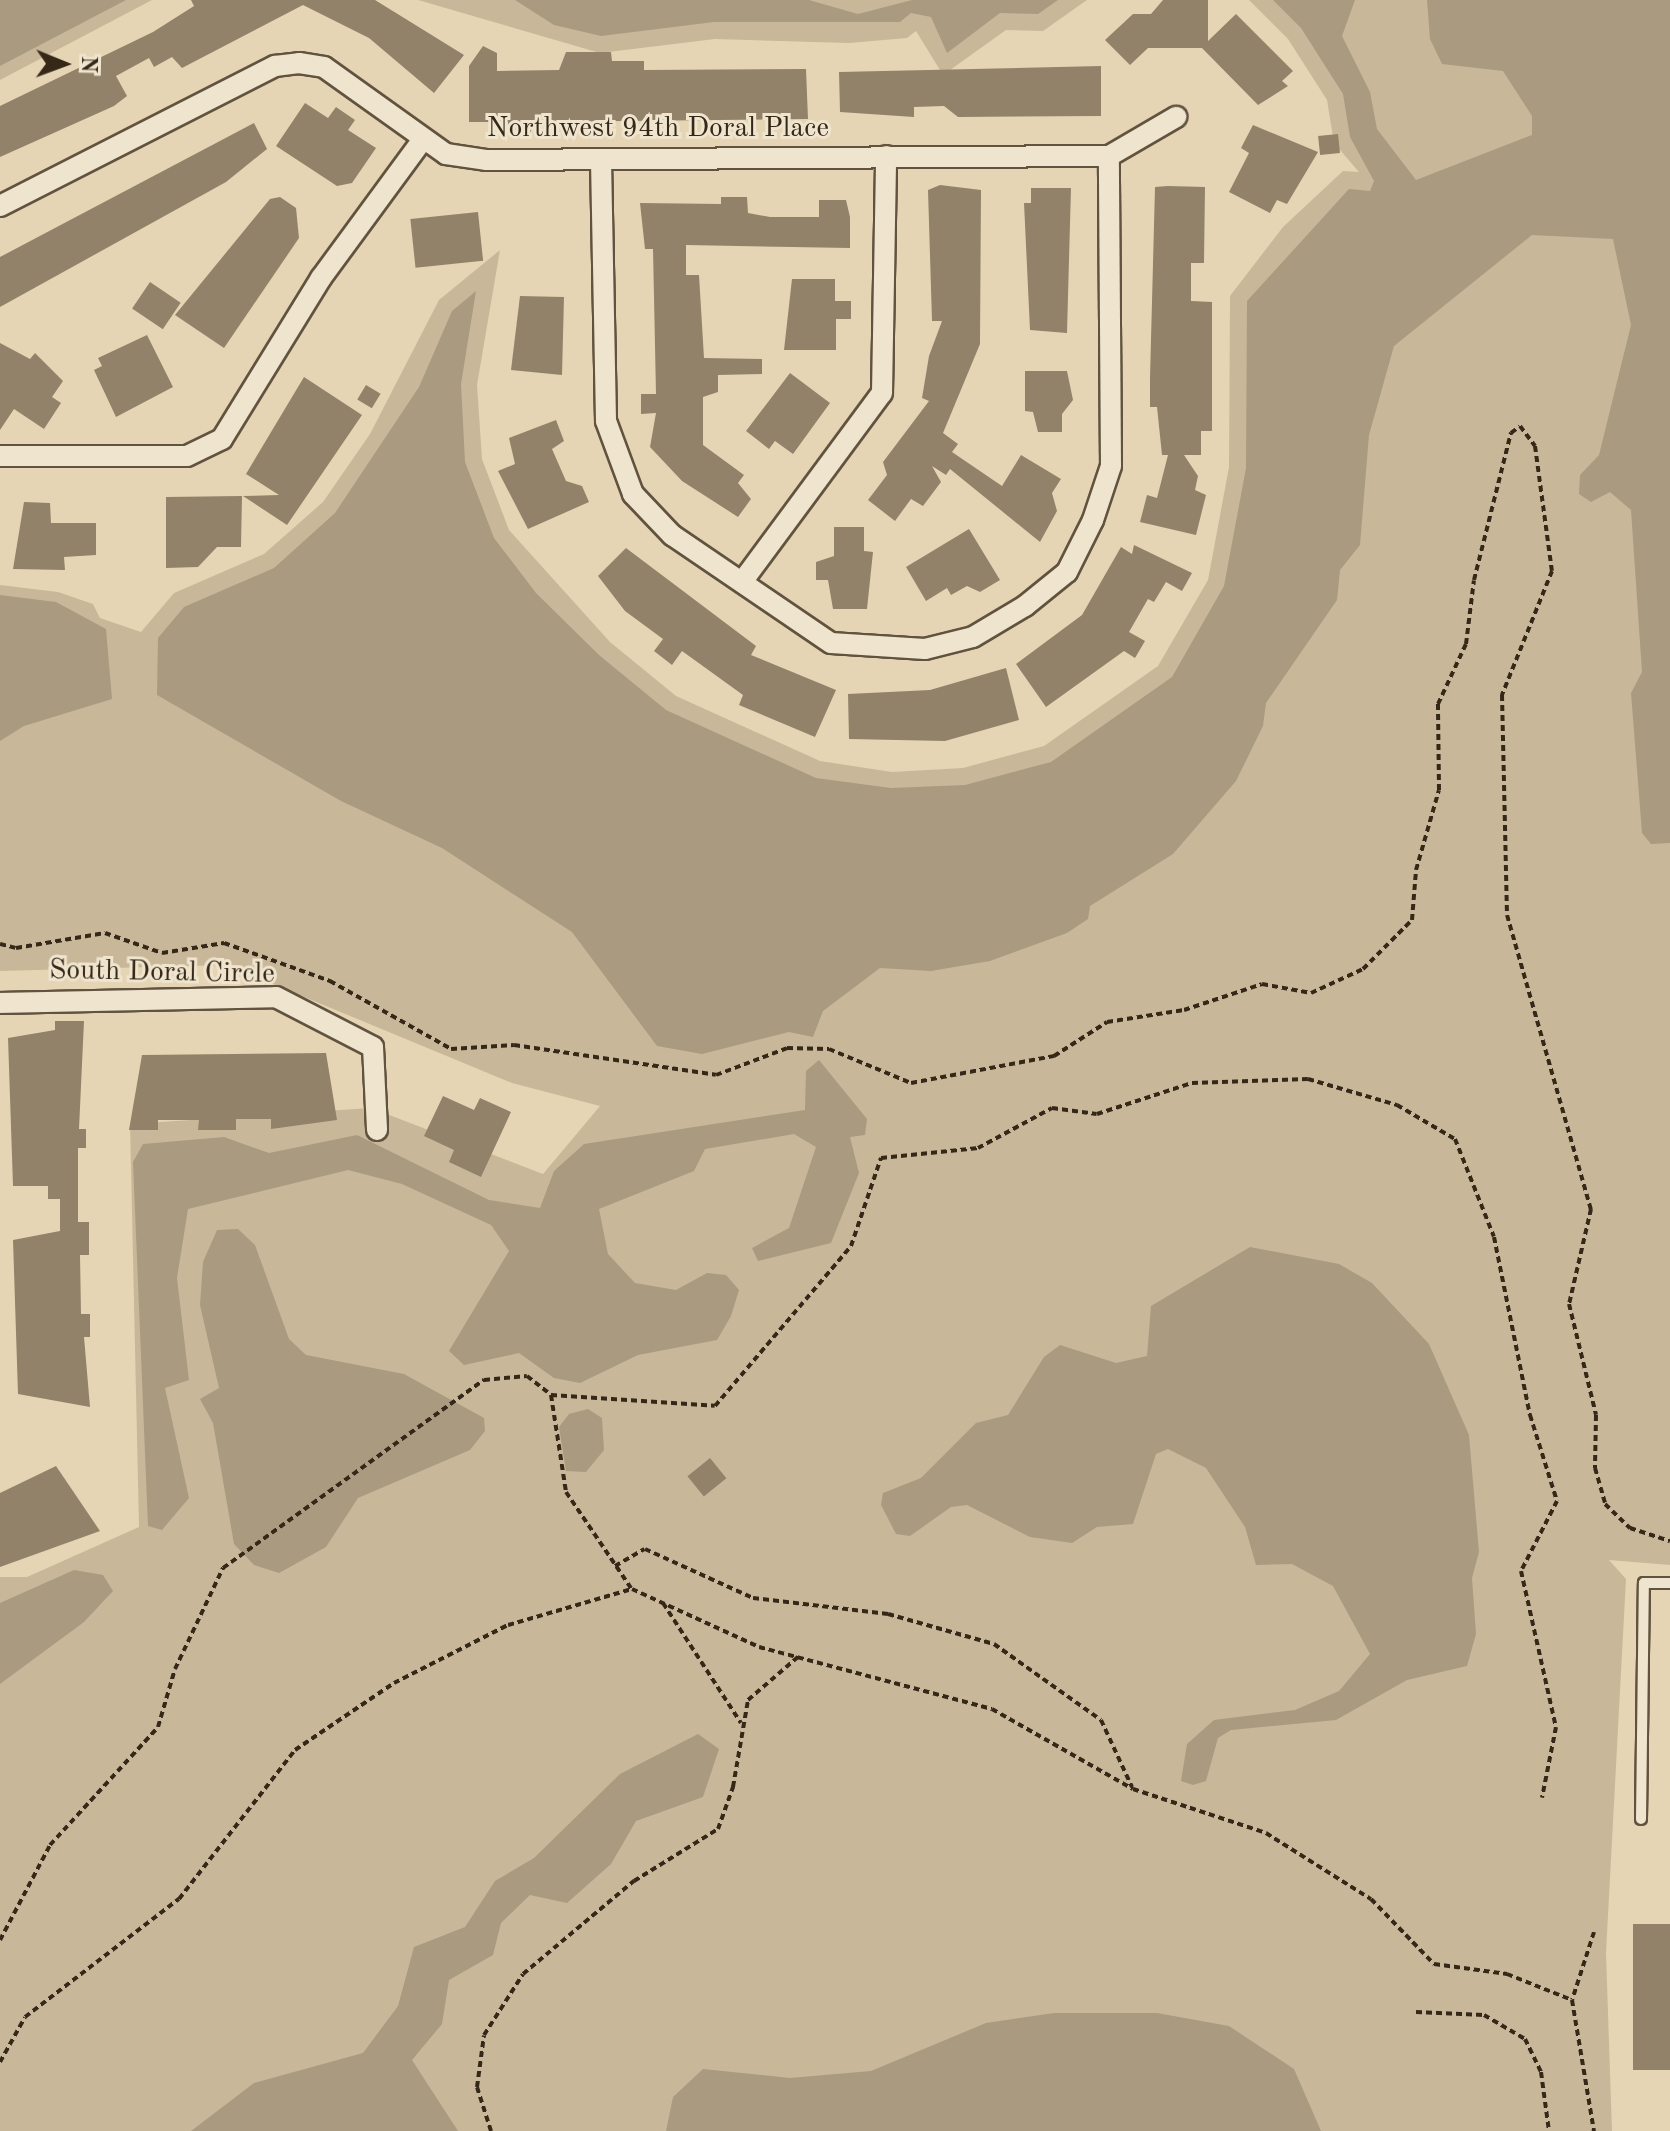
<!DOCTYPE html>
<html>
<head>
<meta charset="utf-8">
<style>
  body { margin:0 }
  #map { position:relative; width:1670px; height:2131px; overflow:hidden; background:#e6d5b4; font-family:"Old Standard TT",serif }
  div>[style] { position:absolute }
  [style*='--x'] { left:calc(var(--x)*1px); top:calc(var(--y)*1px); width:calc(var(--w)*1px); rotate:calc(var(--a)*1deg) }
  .green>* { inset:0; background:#c8b899 }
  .water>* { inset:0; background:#aa9a7f }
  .building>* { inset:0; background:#918269; transform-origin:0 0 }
  .path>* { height:4px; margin-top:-2px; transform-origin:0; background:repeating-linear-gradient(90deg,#352818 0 6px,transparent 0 10px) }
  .roads { filter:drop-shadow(2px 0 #61533f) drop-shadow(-2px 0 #61533f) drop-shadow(0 2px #61533f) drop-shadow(0 -2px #61533f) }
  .service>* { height:10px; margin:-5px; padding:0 5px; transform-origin:5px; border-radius:5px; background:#efe4ce }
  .minor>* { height:20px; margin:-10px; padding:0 10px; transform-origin:10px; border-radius:10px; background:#efe4ce }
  span { translate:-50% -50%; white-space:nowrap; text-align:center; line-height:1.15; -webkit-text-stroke:6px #efe4ce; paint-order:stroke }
  .street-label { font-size:28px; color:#352818 }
  .north { position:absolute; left:24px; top:24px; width:80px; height:80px; -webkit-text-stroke:6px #efe4ce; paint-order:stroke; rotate:91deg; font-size:22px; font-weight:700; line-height:32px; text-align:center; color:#352818 }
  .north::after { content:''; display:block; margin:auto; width:28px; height:36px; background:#352818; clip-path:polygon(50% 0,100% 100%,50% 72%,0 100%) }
</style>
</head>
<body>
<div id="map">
  <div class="green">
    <i style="clip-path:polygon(0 0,152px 0,0 80px)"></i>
    <i style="clip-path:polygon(418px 0,1087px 0,1043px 31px,1006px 30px,943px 75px,916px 31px,907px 38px,849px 43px,715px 39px,600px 53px)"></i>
    <i style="clip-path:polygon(1249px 0,1670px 0,1670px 1565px,1609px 1560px,1626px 1579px,1606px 1953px,1612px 2131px,0 2131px,0 1577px,27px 1577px,139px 1527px,130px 1124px,371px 1108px,543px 1174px,600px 1106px,512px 1083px,227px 965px,0 971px,0 585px,58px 592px,93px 604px,100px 618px,141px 632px,174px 593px,264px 554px,323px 502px,370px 434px,439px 300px,500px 250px,477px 385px,482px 459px,509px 530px,610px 642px,676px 696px,820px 761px,892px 772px,963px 768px,1044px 746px,1158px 666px,1208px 580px,1229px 467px,1230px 296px,1283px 227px,1343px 171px,1359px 172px,1334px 143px,1327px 100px,1288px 39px)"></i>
  </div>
  <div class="water">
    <i style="clip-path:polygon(0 0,126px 0,0 66px)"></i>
    <i style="clip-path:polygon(515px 0,809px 0,858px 14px,912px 0,1058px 0,1038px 14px,1000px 13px,947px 53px,931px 17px,911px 13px,900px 22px,714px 22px,601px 36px,554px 25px)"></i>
    <i style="clip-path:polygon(1273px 0,1355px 0,1342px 36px,1370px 92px,1377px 129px,1416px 180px,1532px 135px,1532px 116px,1503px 71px,1442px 64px,1430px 39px,1427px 0,1670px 0,1670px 843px,1651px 844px,1642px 833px,1631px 693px,1642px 672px,1631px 510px,1610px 492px,1591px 502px,1579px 494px,1580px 475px,1599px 455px,1631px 325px,1613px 239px,1532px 235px,1394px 346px,1369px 435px,1360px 545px,1340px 570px,1337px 600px,1266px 703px,1263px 726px,1236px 781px,1173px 854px,1090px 906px,1088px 919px,1067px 933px,990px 961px,931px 971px,880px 968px,823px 1011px,813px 1037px,789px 1032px,702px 1054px,657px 1046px,572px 932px,442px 848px,341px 801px,157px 695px,158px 638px,184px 607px,274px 568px,335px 513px,419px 387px,452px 311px,476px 291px,461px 384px,465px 462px,494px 538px,536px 593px,599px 655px,666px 710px,816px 778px,891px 788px,965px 785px,1051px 762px,1172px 677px,1224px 586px,1246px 468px,1247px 301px,1349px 189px,1370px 191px,1374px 181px,1350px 137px,1343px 94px,1301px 28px)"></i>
    <i style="clip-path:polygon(0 595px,56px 602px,106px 629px,112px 699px,24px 726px,0 741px)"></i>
    <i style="clip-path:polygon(819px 1060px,867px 1119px,865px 1135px,850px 1137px,859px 1173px,831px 1243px,758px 1261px,752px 1248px,789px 1228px,816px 1147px,794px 1134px,705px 1149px,694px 1171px,599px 1209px,608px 1254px,635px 1283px,676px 1290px,707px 1273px,726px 1275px,739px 1290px,731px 1316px,717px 1340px,638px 1355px,580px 1383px,554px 1378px,519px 1353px,464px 1365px,449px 1351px,509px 1251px,491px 1225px,402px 1184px,348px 1170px,188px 1209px,177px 1278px,189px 1380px,165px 1388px,189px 1498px,162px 1530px,148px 1526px,133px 1162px,143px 1144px,224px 1137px,269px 1153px,357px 1135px,489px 1200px,540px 1208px,554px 1171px,584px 1144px,805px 1110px,806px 1071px)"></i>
    <i style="clip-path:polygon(238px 1229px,255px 1245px,289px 1339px,306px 1355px,404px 1374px,484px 1418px,485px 1431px,470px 1450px,358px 1498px,326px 1547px,279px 1573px,254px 1565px,234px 1544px,213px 1423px,200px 1399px,219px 1388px,200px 1305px,203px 1262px,217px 1230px)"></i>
    <i style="clip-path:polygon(1250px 1247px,1339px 1264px,1372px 1283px,1429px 1344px,1469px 1435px,1479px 1552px,1472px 1578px,1476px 1634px,1467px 1666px,1407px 1680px,1336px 1720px,1231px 1730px,1218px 1738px,1206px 1781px,1193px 1785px,1181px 1781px,1187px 1744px,1214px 1720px,1295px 1710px,1339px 1691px,1370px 1654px,1333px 1586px,1292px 1564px,1256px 1565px,1245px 1527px,1206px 1468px,1168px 1449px,1156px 1454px,1133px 1524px,1097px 1527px,1072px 1543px,1030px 1537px,967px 1505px,951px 1507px,910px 1536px,896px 1534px,881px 1505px,883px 1493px,921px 1478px,976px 1423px,1008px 1415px,1044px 1357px,1060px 1345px,1116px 1363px,1147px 1356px,1151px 1306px)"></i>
    <i style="clip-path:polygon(588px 1409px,602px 1418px,604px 1450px,586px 1472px,566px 1471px,559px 1427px,569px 1414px)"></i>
    <i style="clip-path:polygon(74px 1570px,103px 1575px,113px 1591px,84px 1622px,0 1684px,0 1603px)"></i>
    <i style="clip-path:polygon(698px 1734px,719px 1749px,703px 1797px,636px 1821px,611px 1864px,567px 1903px,530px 1895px,501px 1923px,493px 1955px,449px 1980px,442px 2024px,412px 2060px,458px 2131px,191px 2131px,254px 2083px,363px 2053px,398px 2006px,414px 1947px,465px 1927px,495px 1881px,534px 1858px,620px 1774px)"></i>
    <i style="clip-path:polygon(1054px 2013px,1157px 2013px,1229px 2026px,1294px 2069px,1321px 2131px,666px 2131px,673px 2097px,703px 2069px,790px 2078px,871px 2071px,986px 2023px)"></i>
  </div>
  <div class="building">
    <i style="clip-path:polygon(191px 0,375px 0,464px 55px,434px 93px,369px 38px,303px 5px,182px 68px,172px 57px,154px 67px,149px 58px,116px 76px,127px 96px,114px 106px,0 157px,0 106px,153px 32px,194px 6px)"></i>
    <i style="clip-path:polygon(1163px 0,1208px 0,1208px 41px,1236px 14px,1293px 71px,1282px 81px,1288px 86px,1258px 105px,1202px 48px,1148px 48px,1130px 65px,1105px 40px,1133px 14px,1151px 14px)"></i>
    <i style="clip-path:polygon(483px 46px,497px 53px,497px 71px,559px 70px,566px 52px,611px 52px,612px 61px,644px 61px,644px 70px,806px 69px,808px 119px,530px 122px,531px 134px,508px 134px,508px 122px,469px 122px,469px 66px)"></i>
    <i style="clip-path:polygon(1101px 66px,1101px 116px,958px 117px,944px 106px,914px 107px,914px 117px,840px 112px,839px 72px)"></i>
    <i style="clip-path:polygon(305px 103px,328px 118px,336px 107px,355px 120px,348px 130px,376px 148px,352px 183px,337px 186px,276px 146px)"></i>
    <i style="clip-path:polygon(254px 123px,267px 149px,226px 182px,0 307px,0 257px)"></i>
    <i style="clip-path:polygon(1253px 125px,1318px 152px,1287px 204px,1277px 200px,1270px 213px,1229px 192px,1249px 153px,1241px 148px)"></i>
    <i style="left:1338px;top:134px;width:19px;height:20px;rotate:84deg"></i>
    <i style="clip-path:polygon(940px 185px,981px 190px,980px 344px,943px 433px,958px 444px,952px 452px,1002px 486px,1021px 455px,1061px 479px,1052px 493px,1057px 511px,1040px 542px,950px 469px,946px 475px,932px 466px,941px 482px,923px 506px,911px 499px,895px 521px,868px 500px,887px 475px,883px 462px,929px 401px,922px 398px,929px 356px,942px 321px,932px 321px,928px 190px)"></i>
    <i style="clip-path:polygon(1168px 186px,1205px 187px,1204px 263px,1191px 263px,1191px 301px,1212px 302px,1212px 431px,1201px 431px,1201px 455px,1184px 455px,1198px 476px,1195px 490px,1206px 495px,1196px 535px,1140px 522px,1147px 495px,1157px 498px,1168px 455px,1162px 455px,1157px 407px,1150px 407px,1150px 378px,1155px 187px)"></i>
    <i style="clip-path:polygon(1031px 188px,1071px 188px,1067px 333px,1030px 330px,1024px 203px,1031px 203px)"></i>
    <i style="clip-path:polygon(280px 197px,296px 208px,299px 238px,224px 348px,175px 315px,270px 199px)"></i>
    <i style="clip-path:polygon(721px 197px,747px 197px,748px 213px,770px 217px,819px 217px,819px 200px,846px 200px,850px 217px,850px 248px,686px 245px,686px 275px,699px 275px,704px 358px,762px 359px,762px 374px,718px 375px,718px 392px,703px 397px,703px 445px,744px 475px,738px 483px,751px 499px,738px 517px,682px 481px,650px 447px,656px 413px,641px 414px,641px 394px,656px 394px,653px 249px,645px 249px,640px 203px,721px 204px)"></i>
    <i style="left:478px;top:212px;width:49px;height:68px;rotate:84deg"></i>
    <i style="clip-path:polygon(792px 279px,835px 279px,835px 301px,851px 301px,851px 319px,836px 319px,836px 350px,784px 350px)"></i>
    <i style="left:150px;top:282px;width:37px;height:32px;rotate:34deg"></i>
    <i style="clip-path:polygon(520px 296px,564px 297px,562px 375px,511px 370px)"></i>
    <i style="clip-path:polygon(147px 335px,173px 387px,116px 417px,94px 370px,102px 366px,98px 358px)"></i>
    <i style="clip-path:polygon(0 343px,30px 359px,35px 353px,63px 381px,52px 397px,61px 403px,44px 429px,14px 409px,0 430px)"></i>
    <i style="clip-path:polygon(1025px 371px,1067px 371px,1073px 400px,1062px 414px,1062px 432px,1038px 432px,1033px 412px,1025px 411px)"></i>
    <i style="clip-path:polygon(790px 373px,830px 403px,793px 454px,775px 441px,769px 449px,746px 431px)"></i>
    <i style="clip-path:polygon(304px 377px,362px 415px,287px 525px,243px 496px,279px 495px,246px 474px)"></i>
    <i style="left:366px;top:385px;width:17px;height:17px;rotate:31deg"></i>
    <i style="clip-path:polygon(556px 420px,564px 441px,552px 449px,566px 481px,582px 486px,589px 502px,528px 529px,498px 471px,515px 464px,509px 438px)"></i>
    <i style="clip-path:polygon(242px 496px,241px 547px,217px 547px,198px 567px,166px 568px,166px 497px)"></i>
    <i style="clip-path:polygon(24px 502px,50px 503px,51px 523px,96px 523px,96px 555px,64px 557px,65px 570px,13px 569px)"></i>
    <i style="clip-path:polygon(834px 527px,864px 527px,864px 551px,873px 552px,867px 609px,833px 609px,828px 580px,816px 580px,816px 562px,834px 556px)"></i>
    <i style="clip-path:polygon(969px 529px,1000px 580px,980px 592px,967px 586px,951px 595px,947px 588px,926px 601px,906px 567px)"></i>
    <i style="clip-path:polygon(1134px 545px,1192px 573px,1182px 591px,1166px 582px,1154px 602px,1148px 599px,1129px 632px,1145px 641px,1135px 658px,1124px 651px,1046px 707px,1016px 664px,1082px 615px,1121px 547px,1132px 554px)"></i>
    <i style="clip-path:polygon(626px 548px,756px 646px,751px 655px,836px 690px,815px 737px,739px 705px,743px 695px,682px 651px,672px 665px,654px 651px,663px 639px,625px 611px,598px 576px)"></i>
    <i style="clip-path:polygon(1006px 668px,1019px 720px,945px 741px,849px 739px,848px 694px,930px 690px)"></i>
    <i style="clip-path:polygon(55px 1021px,84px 1021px,79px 1129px,86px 1129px,86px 1148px,78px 1148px,78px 1222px,89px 1222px,89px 1255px,80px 1255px,81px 1314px,90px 1314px,90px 1337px,84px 1337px,90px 1407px,18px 1394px,13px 1240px,60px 1231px,60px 1199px,48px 1199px,48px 1186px,13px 1186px,8px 1038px,55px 1030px)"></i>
    <i style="clip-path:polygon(326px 1053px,337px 1120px,271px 1129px,271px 1119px,236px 1119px,236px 1130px,198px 1130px,199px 1120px,158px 1120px,158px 1130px,129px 1130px,142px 1055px)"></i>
    <i style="clip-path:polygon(443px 1096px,474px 1110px,480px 1098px,511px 1112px,481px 1177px,449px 1162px,454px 1150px,424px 1136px)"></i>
    <i style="left:710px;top:1458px;width:26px;height:29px;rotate:51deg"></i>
    <i style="clip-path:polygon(56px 1466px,100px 1531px,0 1567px,0 1493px)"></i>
    <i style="left:1633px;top:1924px;width:37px;height:146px"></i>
  </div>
  <div class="path">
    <i style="--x:0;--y:944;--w:16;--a:14"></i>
    <i style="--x:16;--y:948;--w:90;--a:-9.6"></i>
    <i style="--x:105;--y:933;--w:60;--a:19.3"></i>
    <i style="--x:162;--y:953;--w:63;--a:-9.2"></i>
    <i style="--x:224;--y:943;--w:113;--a:19.7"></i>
    <i style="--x:330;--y:981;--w:139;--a:29.3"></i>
    <i style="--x:451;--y:1049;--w:63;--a:-3.6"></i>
    <i style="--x:514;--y:1045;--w:204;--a:8.4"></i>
    <i style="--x:716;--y:1075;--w:76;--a:-20.8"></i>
    <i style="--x:787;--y:1048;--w:42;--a:1.4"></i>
    <i style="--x:829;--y:1049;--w:89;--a:22.5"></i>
    <i style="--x:911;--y:1083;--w:146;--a:-10.7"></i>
    <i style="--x:1054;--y:1056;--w:63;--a:-32.7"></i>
    <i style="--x:1107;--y:1022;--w:78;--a:-8.9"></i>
    <i style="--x:1184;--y:1010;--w:82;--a:-18.4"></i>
    <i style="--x:1262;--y:984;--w:50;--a:10.4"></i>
    <i style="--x:1311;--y:993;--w:57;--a:-24.8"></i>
    <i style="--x:1363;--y:969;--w:69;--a:-45"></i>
    <i style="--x:1412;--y:920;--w:50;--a:-85.4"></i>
    <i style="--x:1416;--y:870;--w:83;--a:-74"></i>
    <i style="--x:1439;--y:790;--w:86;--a:-90.7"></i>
    <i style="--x:1438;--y:704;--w:66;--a:-65"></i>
    <i style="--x:1466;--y:644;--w:64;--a:-82.9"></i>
    <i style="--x:1474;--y:580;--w:152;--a:-75.9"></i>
    <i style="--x:1511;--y:433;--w:11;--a:-38"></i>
    <i style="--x:1520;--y:426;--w:25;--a:53"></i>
    <i style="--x:1535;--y:446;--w:126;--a:82.3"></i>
    <i style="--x:1552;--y:571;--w:134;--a:112"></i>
    <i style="--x:1502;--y:695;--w:220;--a:88.7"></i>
    <i style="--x:1507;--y:915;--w:306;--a:74.1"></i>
    <i style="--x:1591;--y:1209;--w:98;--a:103"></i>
    <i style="--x:1569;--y:1304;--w:114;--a:76.3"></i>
    <i style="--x:1596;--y:1415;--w:53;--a:91.1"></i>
    <i style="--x:1595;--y:1468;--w:37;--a:74"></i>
    <i style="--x:1605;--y:1504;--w:35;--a:44"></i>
    <i style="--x:1630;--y:1528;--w:42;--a:18"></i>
    <i style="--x:551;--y:1395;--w:164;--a:3.8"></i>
    <i style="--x:715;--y:1406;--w:210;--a:-49.6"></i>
    <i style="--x:851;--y:1246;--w:93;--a:-71.2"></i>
    <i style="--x:881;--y:1158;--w:98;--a:-5.9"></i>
    <i style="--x:978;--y:1148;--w:84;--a:-28.4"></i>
    <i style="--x:1052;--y:1108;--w:45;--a:7.6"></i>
    <i style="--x:1097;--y:1114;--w:100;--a:-18.1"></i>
    <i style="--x:1192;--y:1083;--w:116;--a:-2"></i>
    <i style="--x:1308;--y:1079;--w:93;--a:16.3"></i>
    <i style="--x:1397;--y:1105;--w:67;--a:30.4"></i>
    <i style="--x:1455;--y:1139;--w:105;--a:68.3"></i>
    <i style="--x:1494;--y:1237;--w:182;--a:78.6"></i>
    <i style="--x:1530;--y:1415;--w:90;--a:72.6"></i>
    <i style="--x:1557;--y:1501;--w:79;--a:117.2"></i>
    <i style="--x:1521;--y:1571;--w:160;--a:77.4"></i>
    <i style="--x:1556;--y:1727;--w:72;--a:101.2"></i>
    <i style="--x:615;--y:1566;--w:34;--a:-30"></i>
    <i style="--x:645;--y:1549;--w:119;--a:24.4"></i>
    <i style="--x:753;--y:1598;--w:136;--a:6.8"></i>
    <i style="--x:888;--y:1614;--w:110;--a:15.8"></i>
    <i style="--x:994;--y:1644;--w:131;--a:35.4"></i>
    <i style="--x:1101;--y:1720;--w:74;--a:65.2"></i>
    <i style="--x:663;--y:1603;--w:143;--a:57"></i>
    <i style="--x:1594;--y:1932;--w:71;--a:107.9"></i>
    <i style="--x:1572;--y:2000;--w:133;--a:80.5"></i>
    <i style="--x:0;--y:1940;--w:107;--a:-62.2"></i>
    <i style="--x:50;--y:1845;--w:160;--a:-47.5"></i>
    <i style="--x:158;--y:1727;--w:60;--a:-73.7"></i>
    <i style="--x:175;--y:1669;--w:112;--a:-64.6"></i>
    <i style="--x:223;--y:1568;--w:322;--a:-35.8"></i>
    <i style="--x:484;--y:1380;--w:43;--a:-5.3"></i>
    <i style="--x:527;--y:1376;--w:31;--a:38"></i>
    <i style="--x:551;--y:1395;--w:98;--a:81.2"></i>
    <i style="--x:566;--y:1492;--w:116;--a:55.9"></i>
    <i style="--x:1416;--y:2012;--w:68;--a:2.5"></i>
    <i style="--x:1484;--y:2015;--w:48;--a:30.3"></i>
    <i style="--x:1525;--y:2039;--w:37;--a:64"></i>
    <i style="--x:1541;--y:2072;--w:60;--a:82.3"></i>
    <i style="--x:0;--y:2062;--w:51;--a:-60.9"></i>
    <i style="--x:25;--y:2017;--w:194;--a:-37.5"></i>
    <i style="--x:179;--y:1899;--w:189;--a:-52.1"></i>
    <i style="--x:295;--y:1750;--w:120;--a:-34.1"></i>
    <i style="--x:394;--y:1683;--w:128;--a:-27"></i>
    <i style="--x:508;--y:1625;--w:129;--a:-16.2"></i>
    <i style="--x:632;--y:1589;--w:140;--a:24.5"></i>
    <i style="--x:759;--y:1647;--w:241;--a:14.9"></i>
    <i style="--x:992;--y:1709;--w:162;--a:29.6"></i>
    <i style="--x:1133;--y:1789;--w:140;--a:18.3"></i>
    <i style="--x:1266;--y:1833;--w:124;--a:32.2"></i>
    <i style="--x:1371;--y:1899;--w:91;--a:45.9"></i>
    <i style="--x:1434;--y:1964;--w:74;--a:7.8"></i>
    <i style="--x:1507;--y:1974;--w:70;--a:21.8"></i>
    <i style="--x:491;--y:2131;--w:46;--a:-107.7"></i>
    <i style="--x:477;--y:2087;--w:52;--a:-82.3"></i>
    <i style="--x:484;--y:2035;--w:72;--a:-57.4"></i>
    <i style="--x:523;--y:1974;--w:145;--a:-40"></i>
    <i style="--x:634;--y:1881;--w:99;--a:-31.8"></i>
    <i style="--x:718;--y:1829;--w:45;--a:-70.3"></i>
    <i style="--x:733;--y:1787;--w:88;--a:-80.2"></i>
    <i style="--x:748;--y:1700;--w:67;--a:-40.8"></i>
  </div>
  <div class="roads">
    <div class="service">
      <i style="--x:1641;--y:1819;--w:236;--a:-89.3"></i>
      <i style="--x:1644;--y:1583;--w:26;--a:0"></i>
    </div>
    <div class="minor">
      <i style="--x:601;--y:160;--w:261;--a:88.9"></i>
      <i style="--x:606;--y:421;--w:78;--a:69.7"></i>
      <i style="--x:633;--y:494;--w:57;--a:46.4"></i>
      <i style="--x:672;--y:535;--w:192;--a:34.2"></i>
      <i style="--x:831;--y:643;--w:94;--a:3.7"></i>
      <i style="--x:925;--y:649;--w:49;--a:-14"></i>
      <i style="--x:973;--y:637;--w:61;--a:-30.8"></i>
      <i style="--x:1025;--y:606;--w:54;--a:-39"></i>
      <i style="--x:1067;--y:572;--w:58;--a:-63.4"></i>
      <i style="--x:1093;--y:520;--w:57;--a:-71.6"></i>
      <i style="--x:1111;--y:466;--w:310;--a:-90.4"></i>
      <i style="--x:0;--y:206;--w:309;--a:-27"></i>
      <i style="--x:275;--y:66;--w:24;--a:-7"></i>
      <i style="--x:299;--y:63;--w:25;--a:9"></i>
      <i style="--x:324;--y:67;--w:150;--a:35.5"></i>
      <i style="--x:446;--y:154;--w:40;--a:8.5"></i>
      <i style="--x:486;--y:160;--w:623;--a:-0.37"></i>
      <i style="--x:1109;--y:156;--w:78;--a:-30.2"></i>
      <i style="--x:0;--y:456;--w:187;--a:0"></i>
      <i style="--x:187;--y:456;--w:39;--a:-26"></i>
      <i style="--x:222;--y:439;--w:189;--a:-58.4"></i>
      <i style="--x:321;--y:278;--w:172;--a:-53.7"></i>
      <i style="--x:742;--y:582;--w:235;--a:-53.5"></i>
      <i style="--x:882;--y:393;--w:237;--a:-89"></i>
      <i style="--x:0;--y:1003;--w:276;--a:-1.2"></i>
      <i style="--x:276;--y:997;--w:109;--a:27.3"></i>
      <i style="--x:373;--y:1047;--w:83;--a:87.2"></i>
    </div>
  </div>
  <div class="street-label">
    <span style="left:658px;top:129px">Northwest 94th Doral Place</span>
    <span style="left:162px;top:973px;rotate:1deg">South Doral Circle</span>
  </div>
  <div class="north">N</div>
</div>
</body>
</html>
